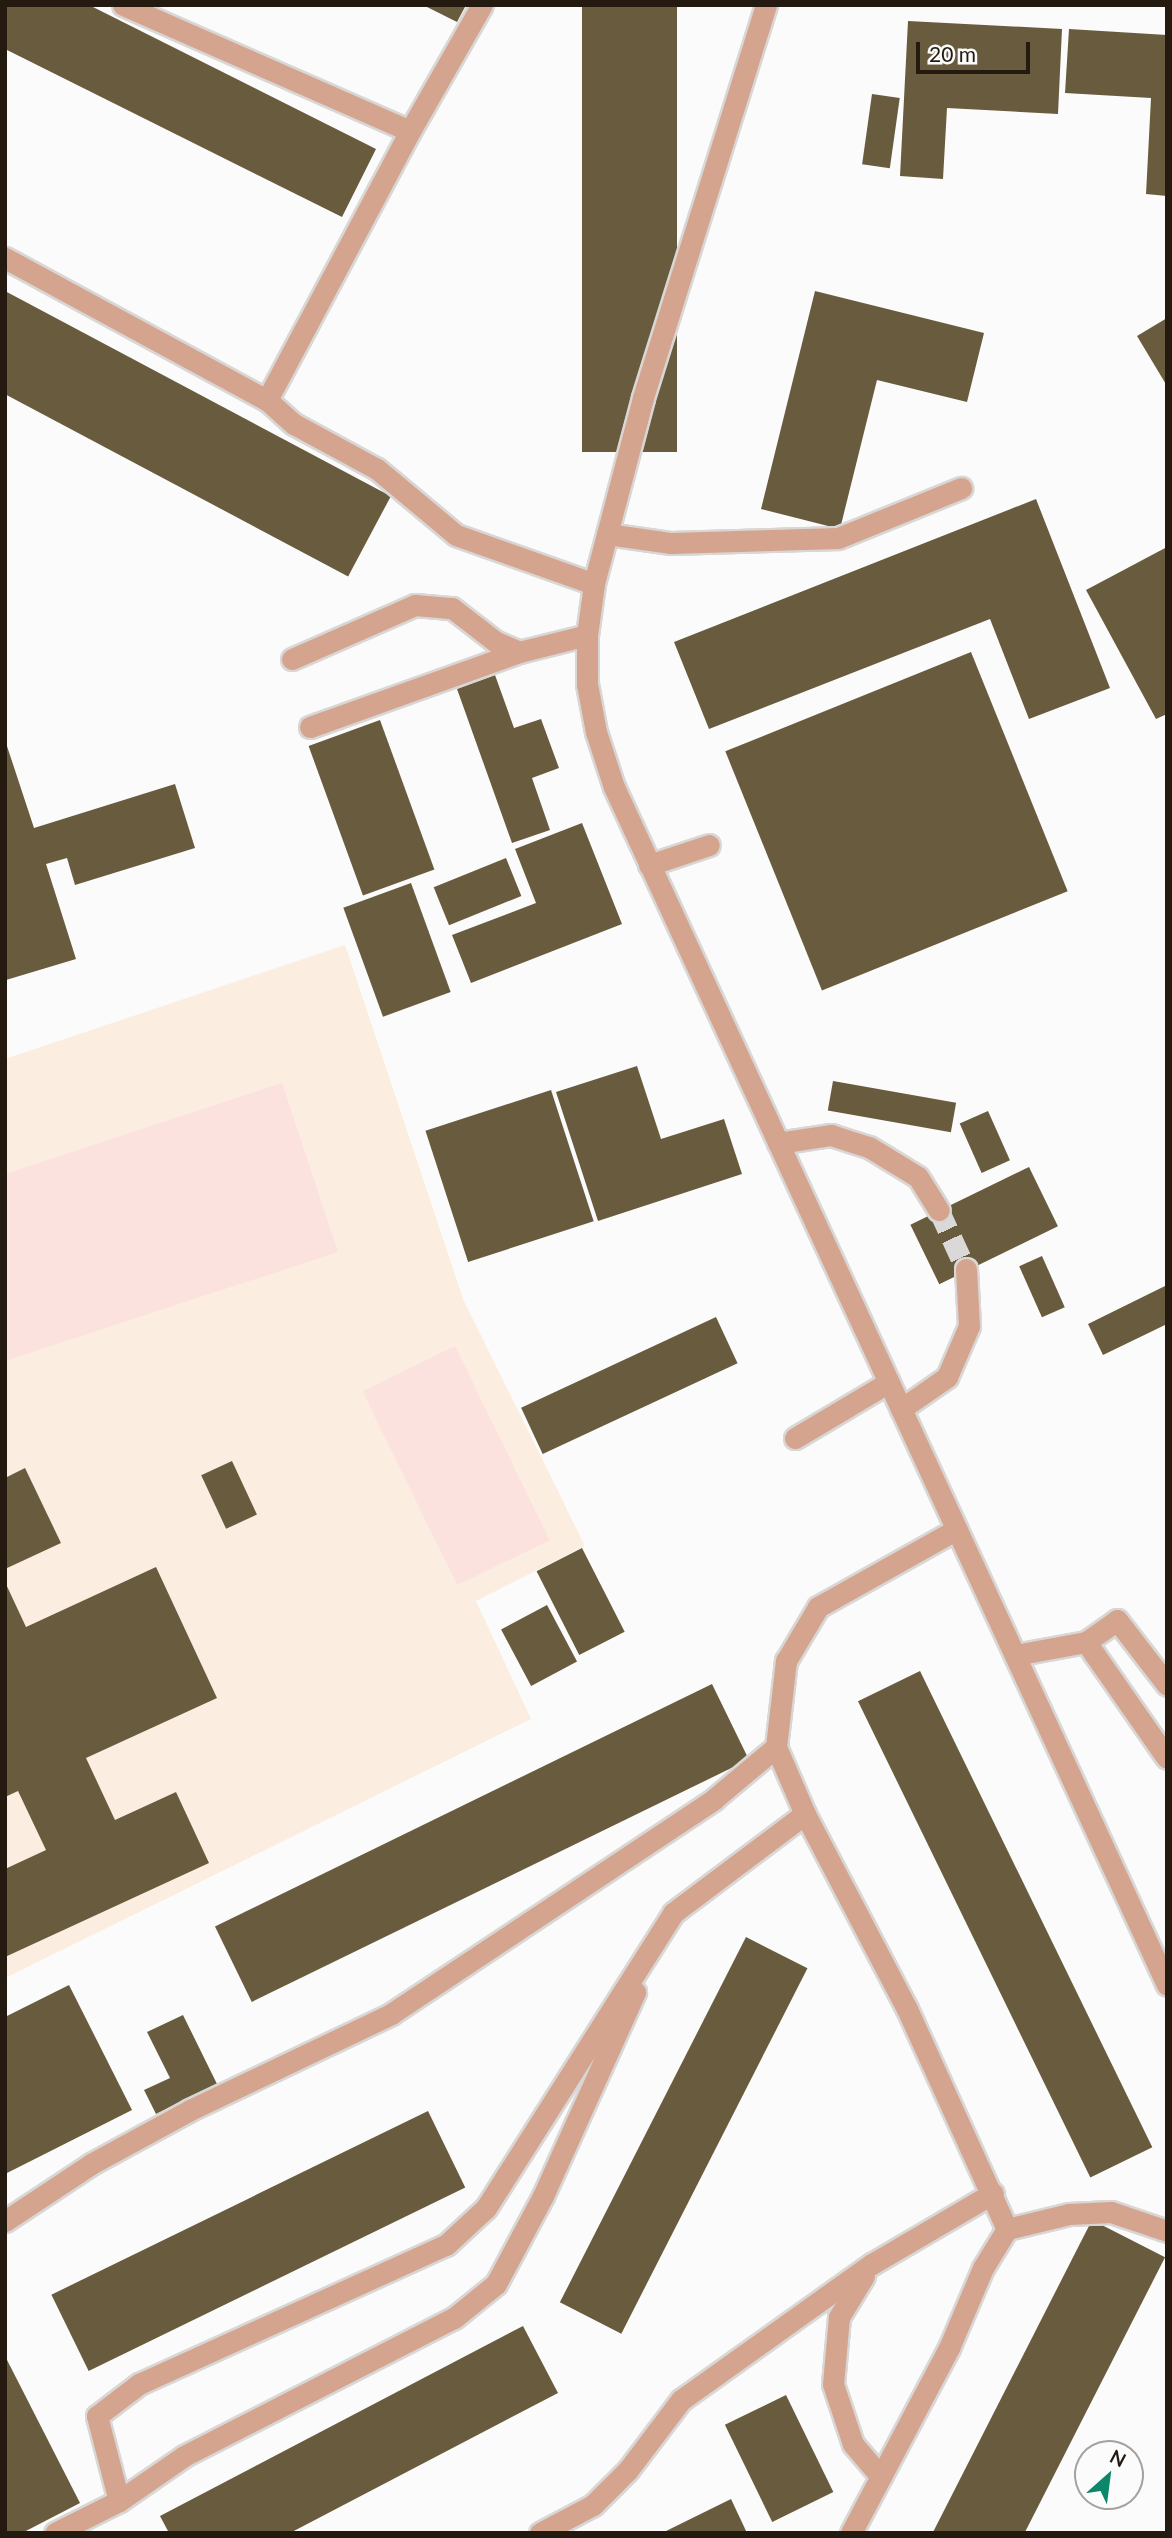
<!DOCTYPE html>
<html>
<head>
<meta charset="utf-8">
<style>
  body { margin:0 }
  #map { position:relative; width:1172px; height:2538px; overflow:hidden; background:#fbfbfb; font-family:Lato,sans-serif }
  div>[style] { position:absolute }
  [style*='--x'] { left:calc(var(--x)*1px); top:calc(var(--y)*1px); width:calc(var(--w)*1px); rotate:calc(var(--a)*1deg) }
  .built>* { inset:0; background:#fbede0 }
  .green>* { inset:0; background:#fbe2df; transform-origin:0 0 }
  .building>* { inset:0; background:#695c3e; transform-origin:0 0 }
  .minor-tunnel>* { height:21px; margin-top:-10.5px; transform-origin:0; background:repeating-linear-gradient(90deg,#dbd9d8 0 21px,transparent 0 31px) }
  .roads { filter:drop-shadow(2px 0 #d9d7d5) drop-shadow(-2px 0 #d9d7d5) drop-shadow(0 2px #d9d7d5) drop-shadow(0 -2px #d9d7d5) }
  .minor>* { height:21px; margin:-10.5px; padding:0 10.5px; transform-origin:10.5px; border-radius:10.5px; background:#d4a48e }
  span { translate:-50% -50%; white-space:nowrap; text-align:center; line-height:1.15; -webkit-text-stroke:7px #fbfbfb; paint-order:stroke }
  .frame { position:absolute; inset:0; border:7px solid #241a10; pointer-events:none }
  .north { position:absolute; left:1074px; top:2440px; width:70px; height:70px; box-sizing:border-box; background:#fbfbfb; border:2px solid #a5a19d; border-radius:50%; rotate:28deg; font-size:19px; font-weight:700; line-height:28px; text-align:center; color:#241a10 }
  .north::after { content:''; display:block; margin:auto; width:24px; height:32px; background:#0c8769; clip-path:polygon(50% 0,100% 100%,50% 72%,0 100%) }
  .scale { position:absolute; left:916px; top:42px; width:114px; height:32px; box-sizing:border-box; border:4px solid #241a10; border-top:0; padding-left:9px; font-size:21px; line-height:24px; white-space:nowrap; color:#241a10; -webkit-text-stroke:5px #fbfbfb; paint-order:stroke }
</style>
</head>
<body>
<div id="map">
  <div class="built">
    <i style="clip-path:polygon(345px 945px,463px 1299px,585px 1546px,476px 1601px,531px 1719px,5px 1978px,5px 1059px)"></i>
  </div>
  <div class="green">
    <i style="clip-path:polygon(282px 1083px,338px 1252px,5px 1361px,5px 1174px)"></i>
    <i style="left:455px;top:1346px;width:216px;height:103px;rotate:64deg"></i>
  </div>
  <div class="building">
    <i style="clip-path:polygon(5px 5px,89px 5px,376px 149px,342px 217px,5px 49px)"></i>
    <i style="clip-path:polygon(423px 5px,466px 5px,457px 22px)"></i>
    <i style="left:582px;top:5px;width:95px;height:447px"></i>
    <i style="clip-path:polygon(908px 21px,1062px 29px,1058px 114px,947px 108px,943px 179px,900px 176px)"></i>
    <i style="clip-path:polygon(1069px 29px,1167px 35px,1167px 196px,1146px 194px,1151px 98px,1065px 93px)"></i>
    <i style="left:872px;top:94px;width:28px;height:71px;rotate:8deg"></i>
    <i style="left:5px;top:291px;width:437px;height:91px;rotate:28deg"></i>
    <i style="clip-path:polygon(815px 291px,984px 333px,967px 402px,877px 380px,840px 529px,761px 509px)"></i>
    <i style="clip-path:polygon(1167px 318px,1167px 386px,1137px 336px)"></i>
    <i style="clip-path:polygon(1036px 499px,1110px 688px,1029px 719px,990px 619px,709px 729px,674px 642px)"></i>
    <i style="clip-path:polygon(1167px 547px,1167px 714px,1156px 719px,1086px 590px)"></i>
    <i style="left:971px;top:652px;width:258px;height:265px;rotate:68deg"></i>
    <i style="clip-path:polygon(495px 675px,514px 728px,541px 719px,559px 768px,532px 778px,550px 830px,512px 843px,457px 689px)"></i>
    <i style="left:380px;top:720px;width:159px;height:76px;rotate:70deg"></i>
    <i style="clip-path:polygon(5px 740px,34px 828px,175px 784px,195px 848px,75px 885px,67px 858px,46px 864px,76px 959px,6px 980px)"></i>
    <i style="clip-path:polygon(582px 823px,622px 924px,471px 983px,452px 935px,536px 903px,515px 849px)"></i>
    <i style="left:506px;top:858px;width:41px;height:78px;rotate:68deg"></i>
    <i style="left:411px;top:883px;width:116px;height:72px;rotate:70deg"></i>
    <i style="clip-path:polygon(637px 1066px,661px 1139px,724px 1119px,742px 1174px,598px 1221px,556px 1092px)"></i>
    <i style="left:833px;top:1081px;width:125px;height:30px;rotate:10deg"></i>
    <i style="left:551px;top:1090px;width:138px;height:132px;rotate:72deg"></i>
    <i style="left:988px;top:1111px;width:54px;height:31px;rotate:66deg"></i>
    <i style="left:1029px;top:1167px;width:66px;height:132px;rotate:64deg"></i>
    <i style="left:1042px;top:1256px;width:56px;height:25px;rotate:66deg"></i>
    <i style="clip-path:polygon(1167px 1285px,1167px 1324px,1103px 1355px,1088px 1324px)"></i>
    <i style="left:716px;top:1317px;width:51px;height:215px;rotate:65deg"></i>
    <i style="left:232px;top:1461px;width:59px;height:34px;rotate:65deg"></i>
    <i style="clip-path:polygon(25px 1468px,61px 1543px,5px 1569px,5px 1478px)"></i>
    <i style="left:582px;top:1548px;width:94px;height:51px;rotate:63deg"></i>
    <i style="clip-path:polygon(156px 1567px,217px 1698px,86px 1758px,115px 1820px,176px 1792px,209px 1863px,5px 1957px,5px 1869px,46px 1850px,18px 1791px,5px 1797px,5px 1582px,26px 1627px)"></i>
    <i style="left:547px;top:1605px;width:64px;height:52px;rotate:62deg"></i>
    <i style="left:920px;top:1671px;width:530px;height:69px;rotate:64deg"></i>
    <i style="left:712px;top:1684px;width:84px;height:553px;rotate:64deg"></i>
    <i style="left:746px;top:1937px;width:69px;height:410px;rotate:27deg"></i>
    <i style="clip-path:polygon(69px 1985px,132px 2110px,5px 2174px,5px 2017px)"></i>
    <i style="clip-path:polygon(183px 2015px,217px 2084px,156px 2114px,144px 2090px,170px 2078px,147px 2032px)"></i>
    <i style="left:428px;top:2111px;width:85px;height:419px;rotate:64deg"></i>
    <i style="left:1092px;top:2220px;width:82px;height:352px;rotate:27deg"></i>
    <i style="clip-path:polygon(523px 2326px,558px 2393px,290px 2533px,169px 2533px,160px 2516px)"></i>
    <i style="clip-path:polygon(5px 2356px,80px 2503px,22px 2533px,5px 2533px)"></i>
    <i style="left:786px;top:2395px;width:108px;height:68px;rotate:64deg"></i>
    <i style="clip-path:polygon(731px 2499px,747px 2533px,662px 2533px)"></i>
  </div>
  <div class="minor-tunnel">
    <i style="--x:939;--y:1210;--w:65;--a:65.4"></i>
  </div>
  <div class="roads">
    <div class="minor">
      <i style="--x:123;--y:5;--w:313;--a:23.7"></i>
      <i style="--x:410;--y:131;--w:145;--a:-60.3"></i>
      <i style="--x:766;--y:5;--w:412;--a:107.4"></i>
      <i style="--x:643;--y:398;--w:192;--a:104.8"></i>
      <i style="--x:594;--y:584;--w:51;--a:97.8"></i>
      <i style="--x:587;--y:635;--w:49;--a:90"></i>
      <i style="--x:587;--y:684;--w:49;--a:79.4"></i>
      <i style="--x:596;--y:732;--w:58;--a:71.9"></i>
      <i style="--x:614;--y:787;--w:1319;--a:65.22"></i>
      <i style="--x:5;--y:258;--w:298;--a:28.5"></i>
      <i style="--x:267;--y:400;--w:36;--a:42"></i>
      <i style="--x:294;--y:424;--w:94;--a:28.5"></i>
      <i style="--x:377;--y:469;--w:103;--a:39.9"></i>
      <i style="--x:456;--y:535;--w:146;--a:19.5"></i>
      <i style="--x:267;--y:400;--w:305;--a:-62"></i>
      <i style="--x:607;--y:534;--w:65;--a:8"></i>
      <i style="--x:671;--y:543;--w:167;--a:-1.7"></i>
      <i style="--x:838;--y:538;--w:133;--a:-22.1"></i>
      <i style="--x:292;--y:659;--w:134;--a:-23.7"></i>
      <i style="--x:415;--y:605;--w:37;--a:5"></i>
      <i style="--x:452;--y:608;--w:56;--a:37.7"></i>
      <i style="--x:496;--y:642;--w:25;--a:23"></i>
      <i style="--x:519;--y:652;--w:70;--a:-14"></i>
      <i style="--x:310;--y:727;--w:222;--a:-19.7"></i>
      <i style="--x:649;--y:865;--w:63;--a:-18.4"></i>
      <i style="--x:778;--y:1143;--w:54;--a:-8.6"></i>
      <i style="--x:831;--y:1135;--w:40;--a:18"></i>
      <i style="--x:869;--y:1147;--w:57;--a:31.5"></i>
      <i style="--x:918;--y:1177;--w:39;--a:58"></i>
      <i style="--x:901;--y:1409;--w:56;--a:-34.8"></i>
      <i style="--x:947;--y:1377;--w:56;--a:-66.7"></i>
      <i style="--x:969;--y:1326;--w:57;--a:-93"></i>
      <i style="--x:795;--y:1438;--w:109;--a:-30.8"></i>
      <i style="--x:1086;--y:1642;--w:38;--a:-35"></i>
      <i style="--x:1117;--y:1620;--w:82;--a:52.4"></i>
      <i style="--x:1015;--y:1655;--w:72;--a:-10.4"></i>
      <i style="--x:1086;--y:1642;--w:141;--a:55.1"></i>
      <i style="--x:805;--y:1814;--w:220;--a:62.4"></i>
      <i style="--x:907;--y:2009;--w:242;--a:65.6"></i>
      <i style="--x:1007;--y:2229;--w:64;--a:-13.6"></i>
      <i style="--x:1069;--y:2214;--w:42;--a:-2.7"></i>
      <i style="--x:1111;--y:2212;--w:59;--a:18.7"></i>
      <i style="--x:5;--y:2221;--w:103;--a:-33.5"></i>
      <i style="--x:91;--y:2164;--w:113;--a:-28.6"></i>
      <i style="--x:190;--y:2110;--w:223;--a:-25.5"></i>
      <i style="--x:391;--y:2014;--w:388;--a:-33.6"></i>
      <i style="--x:714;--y:1799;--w:81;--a:-40"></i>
      <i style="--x:776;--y:1747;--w:87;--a:-83.4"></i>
      <i style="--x:786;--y:1661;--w:63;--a:-59.3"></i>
      <i style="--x:818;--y:1607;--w:159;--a:-29.3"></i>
      <i style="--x:864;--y:2276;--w:48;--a:121.4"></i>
      <i style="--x:839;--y:2317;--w:67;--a:95.1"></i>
      <i style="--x:833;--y:2384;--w:63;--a:71.6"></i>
      <i style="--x:853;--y:2444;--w:43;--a:49.7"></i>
      <i style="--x:119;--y:2501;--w:88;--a:-104.5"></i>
      <i style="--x:97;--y:2416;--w:53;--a:-37.3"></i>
      <i style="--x:139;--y:2384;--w:337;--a:-24.4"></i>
      <i style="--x:446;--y:2245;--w:54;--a:-42.8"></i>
      <i style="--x:486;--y:2208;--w:349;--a:-57.6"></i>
      <i style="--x:673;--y:1913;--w:165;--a:-36.9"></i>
      <i style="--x:805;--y:1814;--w:73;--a:-113.4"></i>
      <i style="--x:55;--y:2533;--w:72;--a:-26.6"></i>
      <i style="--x:119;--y:2501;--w:79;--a:-34.7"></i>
      <i style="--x:184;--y:2456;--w:303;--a:-27.1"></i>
      <i style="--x:454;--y:2318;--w:54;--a:-39"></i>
      <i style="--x:496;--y:2284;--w:100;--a:-61.9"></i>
      <i style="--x:543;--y:2196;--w:224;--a:-65.7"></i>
      <i style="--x:540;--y:2533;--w:60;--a:-27.8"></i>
      <i style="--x:593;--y:2505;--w:49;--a:-45"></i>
      <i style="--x:628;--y:2470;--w:88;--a:-52.9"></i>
      <i style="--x:681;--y:2400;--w:234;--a:-35.5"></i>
      <i style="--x:872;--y:2264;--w:140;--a:-30.4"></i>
      <i style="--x:851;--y:2533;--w:209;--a:-62.1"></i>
      <i style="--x:949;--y:2348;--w:87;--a:-67"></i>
      <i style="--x:983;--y:2268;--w:46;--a:-58.4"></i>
    </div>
  </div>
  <div class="frame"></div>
  <div class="north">N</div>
  <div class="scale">20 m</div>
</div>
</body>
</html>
